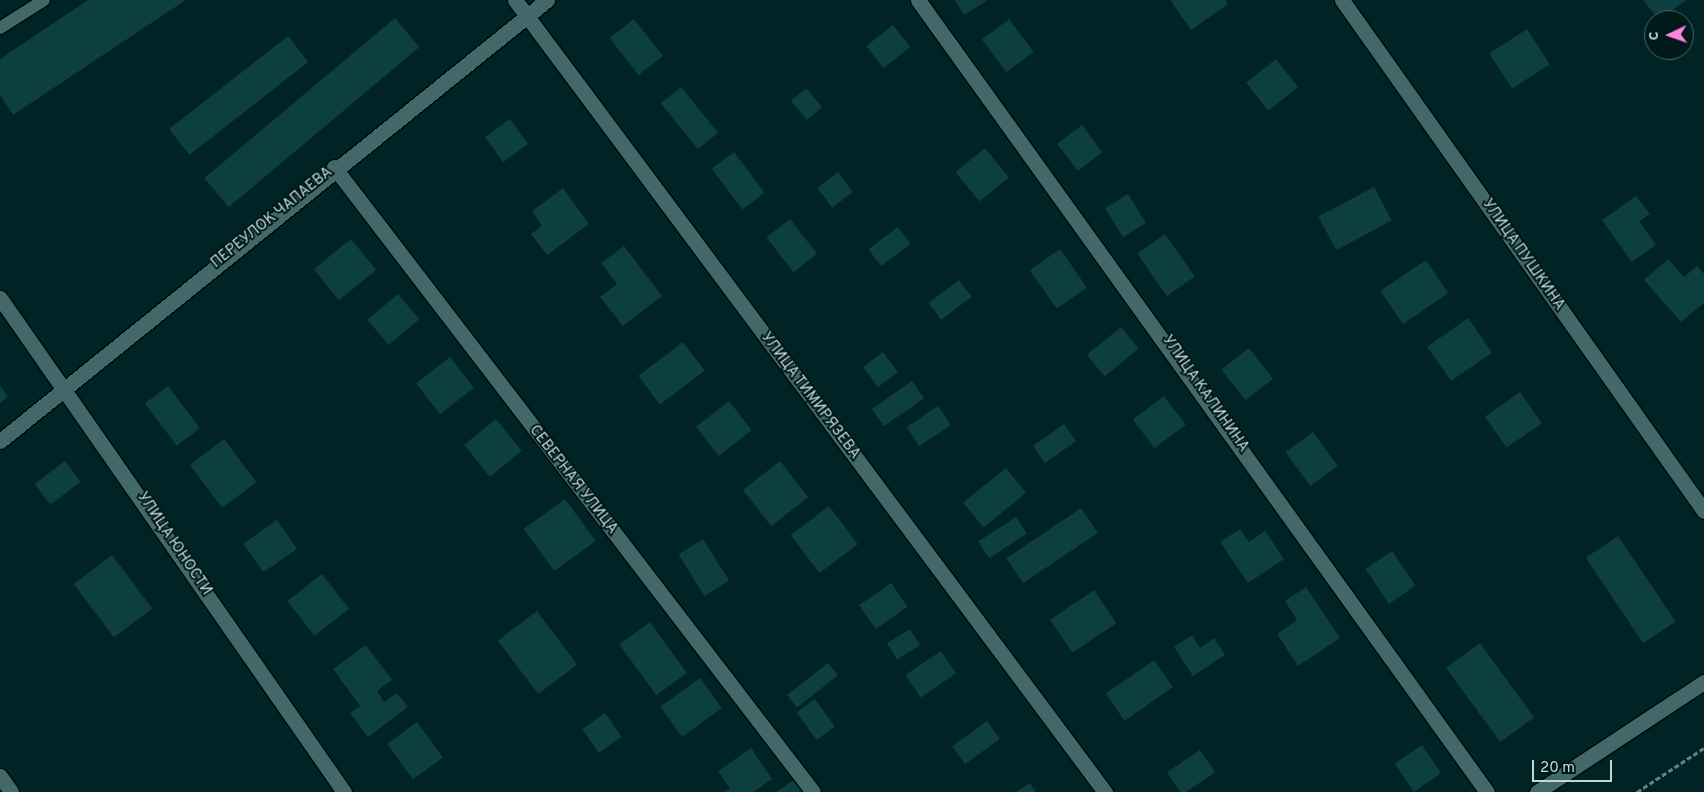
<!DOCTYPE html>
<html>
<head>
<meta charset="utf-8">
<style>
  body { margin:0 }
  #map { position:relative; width:1704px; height:792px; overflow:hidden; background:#002425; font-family:Overpass,sans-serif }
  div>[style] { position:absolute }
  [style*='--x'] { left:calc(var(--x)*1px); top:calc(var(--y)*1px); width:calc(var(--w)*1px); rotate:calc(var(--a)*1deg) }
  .building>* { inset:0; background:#0d3e40; transform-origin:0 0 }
  .path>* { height:3px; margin-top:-1.5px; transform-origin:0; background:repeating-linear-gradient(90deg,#658181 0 5px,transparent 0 7.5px) }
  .roads { filter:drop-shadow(1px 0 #000b0c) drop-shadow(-1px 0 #000b0c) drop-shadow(0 1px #000b0c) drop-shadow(0 -1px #000b0c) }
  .lane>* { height:12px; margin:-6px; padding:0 6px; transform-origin:6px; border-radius:6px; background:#436869 }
  .street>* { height:15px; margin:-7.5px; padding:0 7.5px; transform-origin:7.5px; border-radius:7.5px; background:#436869 }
  .secondary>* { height:15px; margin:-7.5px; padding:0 7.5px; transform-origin:7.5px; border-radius:7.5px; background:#436869 }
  span { translate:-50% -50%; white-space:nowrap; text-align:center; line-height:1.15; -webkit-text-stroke:4px #00191a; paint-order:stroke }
  .street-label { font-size:15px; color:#c2d6d6 }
  .north { position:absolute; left:1644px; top:10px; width:50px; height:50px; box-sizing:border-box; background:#00191a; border:1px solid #4e6565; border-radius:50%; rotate:267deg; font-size:14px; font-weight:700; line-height:20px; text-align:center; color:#c2d6d6 }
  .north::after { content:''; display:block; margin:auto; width:18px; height:22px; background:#fe86e1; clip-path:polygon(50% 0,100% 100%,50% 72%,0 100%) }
  .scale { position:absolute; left:1532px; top:760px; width:80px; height:22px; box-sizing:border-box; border:2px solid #c2d6d6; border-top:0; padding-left:6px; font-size:15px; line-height:18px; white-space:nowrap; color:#c2d6d6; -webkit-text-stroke:4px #00191a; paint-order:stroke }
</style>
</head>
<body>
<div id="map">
  <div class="building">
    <i style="clip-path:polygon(88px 0,186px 0,13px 115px,0 95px,0 59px)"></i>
    <i style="clip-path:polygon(955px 0,988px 0,964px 15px)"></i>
    <i style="clip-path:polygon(1170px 0,1225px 0,1228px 4px,1191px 30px)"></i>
    <i style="clip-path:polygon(1643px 0,1686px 0,1659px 20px)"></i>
    <i style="left:395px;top:18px;width:38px;height:249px;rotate:50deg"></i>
    <i style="left:634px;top:19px;width:47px;height:31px;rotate:52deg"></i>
    <i style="left:1009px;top:19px;width:41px;height:34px;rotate:53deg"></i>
    <i style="left:893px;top:25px;width:28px;height:34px;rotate:52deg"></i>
    <i style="left:1527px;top:29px;width:42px;height:45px;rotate:57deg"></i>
    <i style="left:288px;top:36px;width:33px;height:151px;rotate:52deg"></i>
    <i style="left:1276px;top:59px;width:36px;height:38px;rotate:52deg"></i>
    <i style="left:681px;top:87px;width:59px;height:26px;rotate:51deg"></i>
    <i style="left:806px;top:88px;width:25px;height:20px;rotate:50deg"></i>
    <i style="left:510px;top:119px;width:31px;height:31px;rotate:54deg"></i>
    <i style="left:1082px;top:125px;width:34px;height:31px;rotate:53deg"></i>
    <i style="left:985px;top:148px;width:38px;height:38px;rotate:51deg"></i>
    <i style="left:734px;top:152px;width:51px;height:28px;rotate:53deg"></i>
    <i style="left:838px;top:172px;width:25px;height:26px;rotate:53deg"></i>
    <i style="left:1374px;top:187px;width:38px;height:63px;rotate:62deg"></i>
    <i style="clip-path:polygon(563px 188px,589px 224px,547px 255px,531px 234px,542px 226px,532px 211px)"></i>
    <i style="left:1128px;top:194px;width:34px;height:27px;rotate:58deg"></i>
    <i style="clip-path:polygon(1636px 196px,1650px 214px,1639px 221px,1656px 245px,1632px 262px,1602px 220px)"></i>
    <i style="left:790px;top:219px;width:44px;height:30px;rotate:52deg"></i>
    <i style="left:898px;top:227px;width:21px;height:37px;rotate:53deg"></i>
    <i style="left:1165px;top:234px;width:52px;height:34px;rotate:55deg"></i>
    <i style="left:351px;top:239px;width:40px;height:48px;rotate:51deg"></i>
    <i style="clip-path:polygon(624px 246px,662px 296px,623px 326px,600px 297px,617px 284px,601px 263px)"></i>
    <i style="left:1060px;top:249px;width:47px;height:37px;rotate:55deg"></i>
    <i style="clip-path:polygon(1668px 259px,1684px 277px,1697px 266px,1704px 274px,1704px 303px,1681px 322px,1644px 280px)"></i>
    <i style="left:1426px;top:260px;width:40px;height:55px;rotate:56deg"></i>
    <i style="left:959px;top:280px;width:21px;height:38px;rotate:53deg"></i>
    <i style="left:398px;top:294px;width:33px;height:40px;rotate:50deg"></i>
    <i style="left:1468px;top:318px;width:42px;height:50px;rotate:55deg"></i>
    <i style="left:1121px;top:327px;width:28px;height:44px;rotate:51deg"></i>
    <i style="left:683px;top:342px;width:36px;height:56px;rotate:53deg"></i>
    <i style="left:1249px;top:348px;width:39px;height:35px;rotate:52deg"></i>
    <i style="left:883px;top:352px;width:25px;height:25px;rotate:53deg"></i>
    <i style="left:450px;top:357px;width:39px;height:43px;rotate:52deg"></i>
    <i style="left:912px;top:381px;width:21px;height:49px;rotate:55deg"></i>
    <i style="clip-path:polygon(0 385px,8px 397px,0 403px)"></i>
    <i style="left:168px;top:386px;width:53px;height:29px;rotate:53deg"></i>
    <i style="left:1520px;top:392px;width:38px;height:43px;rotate:55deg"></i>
    <i style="left:1164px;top:396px;width:36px;height:39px;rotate:53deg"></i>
    <i style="left:729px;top:401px;width:37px;height:42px;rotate:52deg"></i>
    <i style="left:938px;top:406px;width:23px;height:38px;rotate:56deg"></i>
    <i style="left:496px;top:419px;width:41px;height:41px;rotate:51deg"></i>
    <i style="left:1064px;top:424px;width:21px;height:38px;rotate:55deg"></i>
    <i style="left:1313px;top:432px;width:42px;height:34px;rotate:54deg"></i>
    <i style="left:224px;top:439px;width:54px;height:43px;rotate:53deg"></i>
    <i style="left:65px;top:461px;width:26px;height:38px;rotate:53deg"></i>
    <i style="left:780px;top:461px;width:46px;height:47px;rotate:52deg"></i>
    <i style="left:1006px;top:468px;width:32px;height:55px;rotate:51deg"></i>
    <i style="left:565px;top:499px;width:52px;height:51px;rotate:54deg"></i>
    <i style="left:829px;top:506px;width:48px;height:48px;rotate:53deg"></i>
    <i style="left:1081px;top:508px;width:30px;height:90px;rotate:56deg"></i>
    <i style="left:1016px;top:517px;width:20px;height:45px;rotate:57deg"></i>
    <i style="left:277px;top:520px;width:35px;height:41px;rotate:55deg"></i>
    <i style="clip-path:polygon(1240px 529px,1249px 542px,1265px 531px,1284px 559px,1248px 583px,1220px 542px)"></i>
    <i style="left:1618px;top:536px;width:103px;height:39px;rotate:56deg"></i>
    <i style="left:703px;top:539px;width:49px;height:29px;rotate:58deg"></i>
    <i style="left:1392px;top:551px;width:42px;height:32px;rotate:56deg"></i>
    <i style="left:112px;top:555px;width:67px;height:48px;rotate:53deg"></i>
    <i style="left:322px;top:574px;width:44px;height:44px;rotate:52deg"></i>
    <i style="left:891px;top:583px;width:29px;height:39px;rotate:55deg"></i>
    <i style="clip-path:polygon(1306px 587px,1340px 638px,1298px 666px,1277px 634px,1297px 620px,1285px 601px)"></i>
    <i style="left:1094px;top:590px;width:40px;height:53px;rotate:56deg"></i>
    <i style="left:537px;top:611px;width:67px;height:49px;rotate:53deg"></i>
    <i style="left:650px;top:622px;width:63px;height:38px;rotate:54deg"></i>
    <i style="left:910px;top:629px;width:19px;height:27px;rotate:58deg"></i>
    <i style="clip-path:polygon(1192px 635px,1200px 648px,1214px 638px,1225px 655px,1193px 676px,1174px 647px)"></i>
    <i style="left:1480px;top:643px;width:92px;height:42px;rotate:54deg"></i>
    <i style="clip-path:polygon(366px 645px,392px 680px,377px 691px,384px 702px,397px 693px,408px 707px,368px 737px,350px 713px,360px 706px,333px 669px)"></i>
    <i style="left:941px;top:651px;width:27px;height:43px;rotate:56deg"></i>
    <i style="left:1154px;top:660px;width:33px;height:59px;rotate:55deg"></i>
    <i style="left:828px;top:663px;width:16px;height:52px;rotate:52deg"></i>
    <i style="left:700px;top:678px;width:37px;height:49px;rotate:54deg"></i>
    <i style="left:815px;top:699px;width:34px;height:23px;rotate:54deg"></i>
    <i style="left:605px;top:713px;width:29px;height:28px;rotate:55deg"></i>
    <i style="left:987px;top:721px;width:22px;height:43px;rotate:54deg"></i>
    <i style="left:417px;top:722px;width:44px;height:37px;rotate:54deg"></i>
    <i style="left:1422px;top:745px;width:34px;height:33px;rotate:56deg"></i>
    <i style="clip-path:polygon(751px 748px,772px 779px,753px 792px,724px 792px,730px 788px,718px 771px)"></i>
    <i style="left:1200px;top:750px;width:27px;height:40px;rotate:56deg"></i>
    <i style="clip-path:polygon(794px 780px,802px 792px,776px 792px)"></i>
    <i style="clip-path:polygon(1030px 783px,1036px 792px,1016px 792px)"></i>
  </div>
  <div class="path">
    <i style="--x:1637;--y:792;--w:80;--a:-33.3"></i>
  </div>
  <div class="roads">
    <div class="lane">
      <i style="--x:0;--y:28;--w:52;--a:-32.5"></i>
    </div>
    <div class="street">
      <i style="--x:918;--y:0;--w:975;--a:54.31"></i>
      <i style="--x:334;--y:167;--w:787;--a:52.53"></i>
      <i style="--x:0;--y:298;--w:602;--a:55.15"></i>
      <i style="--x:0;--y:776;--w:19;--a:55"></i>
    </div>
    <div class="secondary">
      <i style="--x:515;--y:0;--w:988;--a:53.32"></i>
      <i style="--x:1342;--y:0;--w:626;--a:54.69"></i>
      <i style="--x:0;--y:441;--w:703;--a:-38.88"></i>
      <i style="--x:1537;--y:792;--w:200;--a:-33.4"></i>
    </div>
  </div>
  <div class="street-label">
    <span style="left:272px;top:218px;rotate:-39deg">ПЕРЕУЛОК ЧАПАЕВА</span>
    <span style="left:1523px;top:255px;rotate:55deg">УЛИЦА ПУШКИНА</span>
    <span style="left:1205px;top:394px;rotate:55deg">УЛИЦА КАЛИНИНА</span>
    <span style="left:810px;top:396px;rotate:53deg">УЛИЦА ТИМИРЯЗЕВА</span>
    <span style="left:573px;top:480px;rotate:52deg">СЕВЕРНАЯ УЛИЦА</span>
    <span style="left:174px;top:544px;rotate:56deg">УЛИЦА ЮНОСТИ</span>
  </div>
  <div class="north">С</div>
  <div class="scale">20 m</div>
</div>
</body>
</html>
